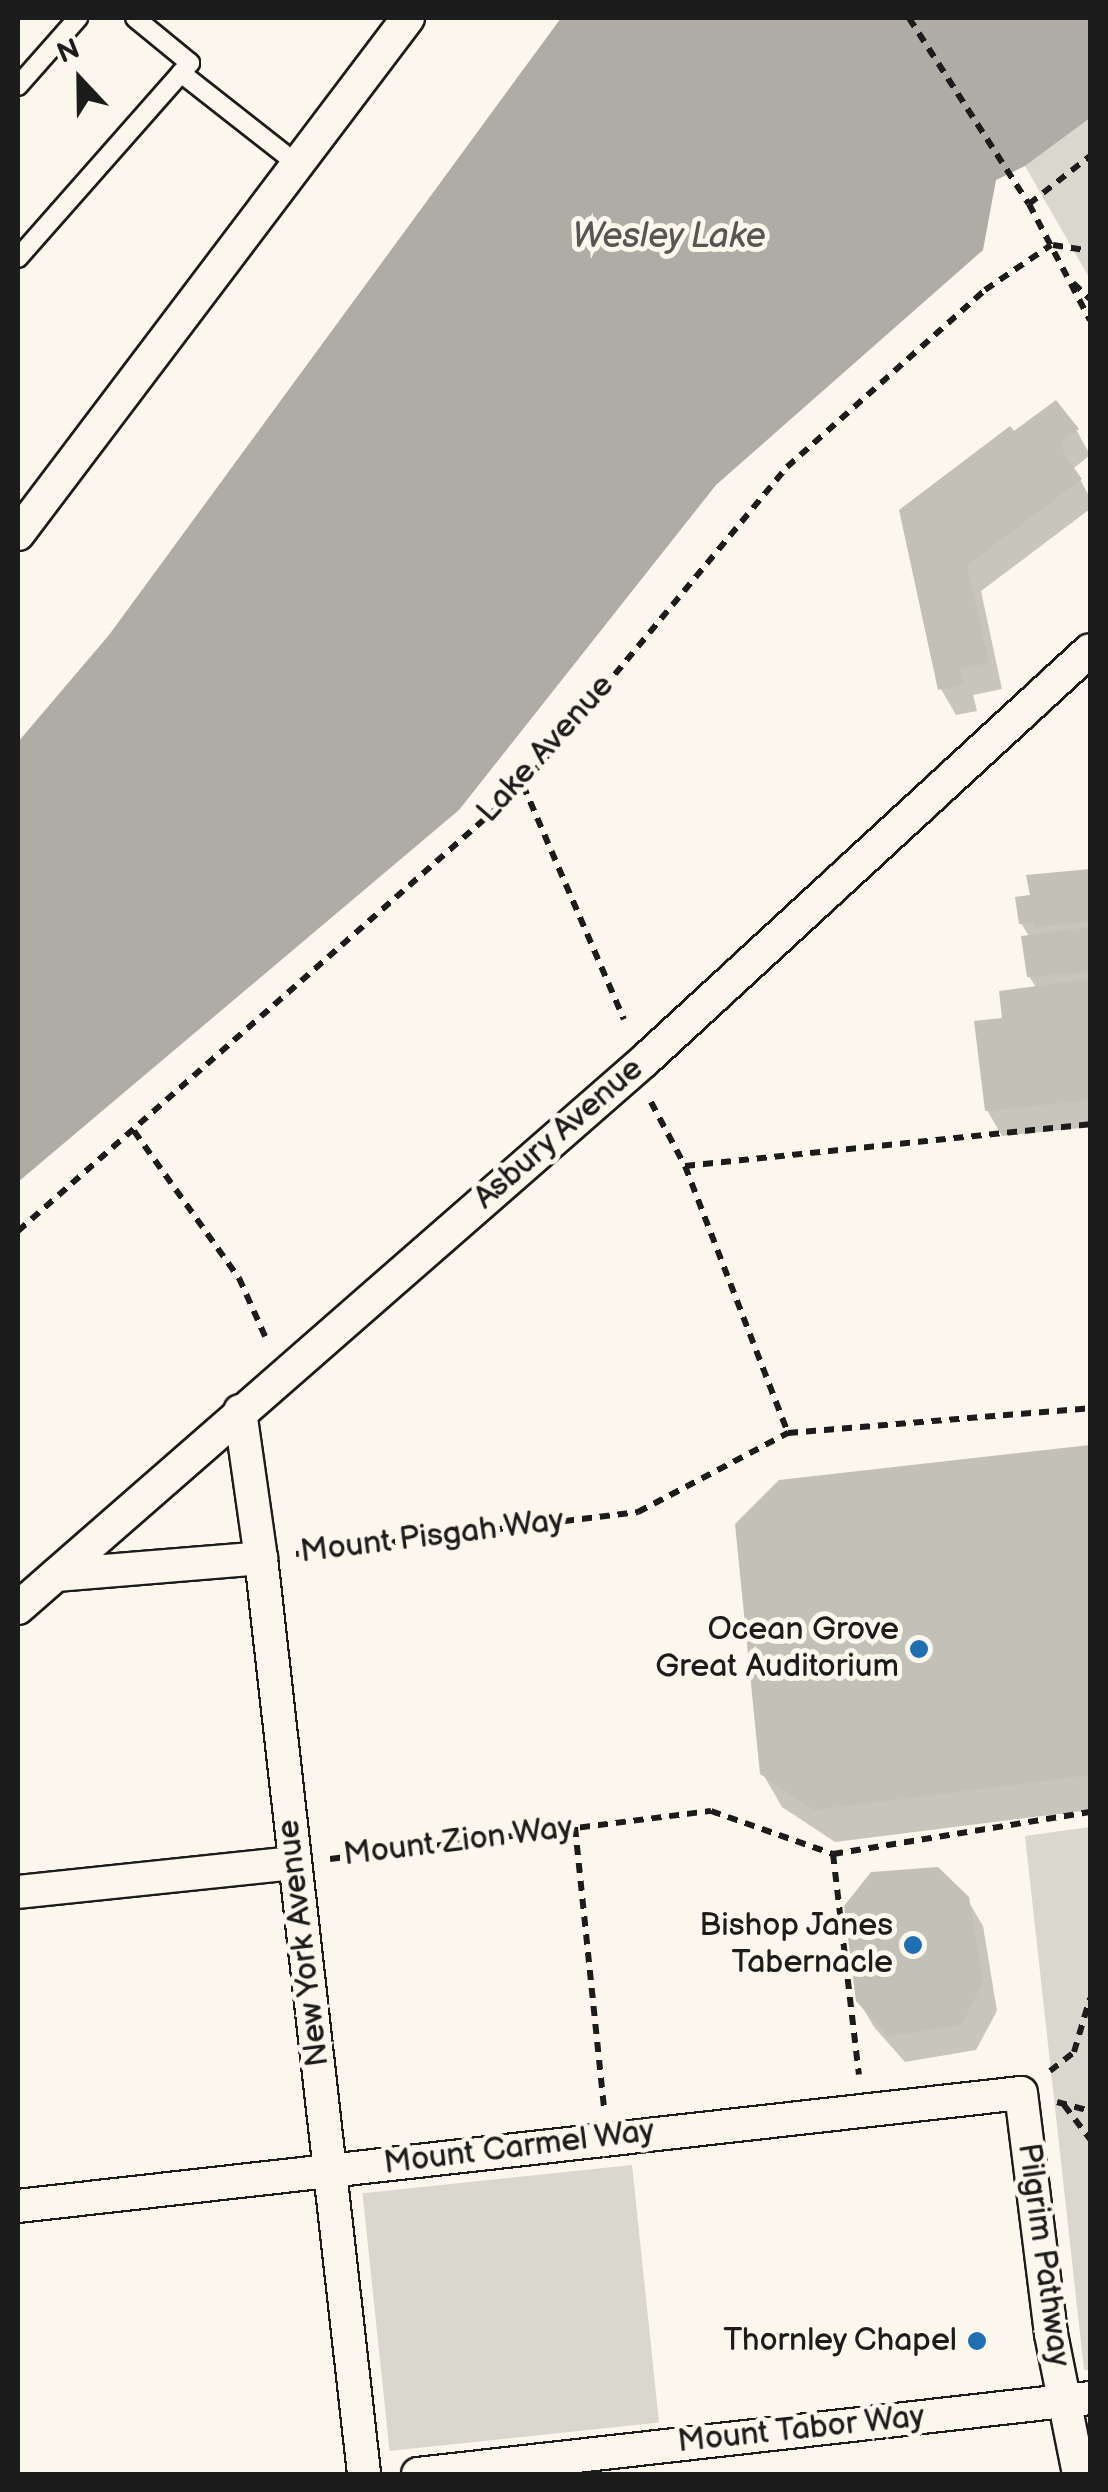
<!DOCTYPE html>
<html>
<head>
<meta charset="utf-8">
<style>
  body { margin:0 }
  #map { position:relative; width:1108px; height:2492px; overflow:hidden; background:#fbf7ec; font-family:"Balsamiq Sans",sans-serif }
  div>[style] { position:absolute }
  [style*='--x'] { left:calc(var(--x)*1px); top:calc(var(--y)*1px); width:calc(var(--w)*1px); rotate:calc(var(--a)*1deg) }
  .green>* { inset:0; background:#dad7ce; transform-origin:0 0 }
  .water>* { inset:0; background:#afaca5 }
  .shadow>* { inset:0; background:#0003 }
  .building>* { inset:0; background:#c3c0b8 }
  .path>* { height:6px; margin-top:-3px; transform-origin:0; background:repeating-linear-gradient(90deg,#1c1c1c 0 10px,transparent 0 18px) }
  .roads { filter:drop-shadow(2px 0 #1c1c1c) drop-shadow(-2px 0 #1c1c1c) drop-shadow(0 2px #1c1c1c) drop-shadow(0 -2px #1c1c1c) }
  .service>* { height:18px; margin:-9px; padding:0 9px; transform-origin:9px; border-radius:9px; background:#fbf7ec }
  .minor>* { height:32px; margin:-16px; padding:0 16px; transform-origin:16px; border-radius:16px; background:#fbf7ec }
  .dots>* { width:28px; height:28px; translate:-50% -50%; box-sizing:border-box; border:5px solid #fbf7ec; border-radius:50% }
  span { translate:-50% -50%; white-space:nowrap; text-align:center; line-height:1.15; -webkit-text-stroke:10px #fbf7ec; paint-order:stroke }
  .street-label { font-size:32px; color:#1c1c1c }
  .poi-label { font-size:32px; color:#1c1c1c }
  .right { translate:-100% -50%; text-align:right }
  .water-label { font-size:35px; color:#575653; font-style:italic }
  .frame { position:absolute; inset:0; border:20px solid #1c1c1c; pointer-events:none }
  .north { position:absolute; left:30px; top:30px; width:100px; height:100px; -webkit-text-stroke:8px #fbf7ec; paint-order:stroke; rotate:338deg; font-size:28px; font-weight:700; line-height:40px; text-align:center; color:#1c1c1c }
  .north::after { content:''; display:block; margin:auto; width:35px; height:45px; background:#1c1c1c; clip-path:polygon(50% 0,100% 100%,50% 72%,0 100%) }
</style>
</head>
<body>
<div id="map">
  <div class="green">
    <i style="clip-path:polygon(1090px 118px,1090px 279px,1025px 166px)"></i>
    <i style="clip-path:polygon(1090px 1827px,1090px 2370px,1084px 2370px,1025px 1836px)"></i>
    <i style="left:632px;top:2165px;width:259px;height:271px;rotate:84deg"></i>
  </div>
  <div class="water">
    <i style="clip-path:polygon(561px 18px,1090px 18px,1090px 118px,1025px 166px,996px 180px,983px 250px,716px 485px,459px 810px,18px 1182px,18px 742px,109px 635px)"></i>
  </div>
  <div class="shadow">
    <i style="clip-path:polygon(1077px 431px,1090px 455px,1074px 468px,1090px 498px,1090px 509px,981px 591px,1002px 689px,973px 695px,977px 711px,956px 715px,941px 689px,902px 511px,1014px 434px)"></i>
    <i style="clip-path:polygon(1090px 872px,1090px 1127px,1002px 1136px,987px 1110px,1005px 1020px,1037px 989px,1029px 976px,1030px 938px,1021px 923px,1033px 897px,1029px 877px)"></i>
    <i style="clip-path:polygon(1090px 1447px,1090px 1810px,835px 1842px,782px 1807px,763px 1774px,780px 1482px)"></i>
    <i style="clip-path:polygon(967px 1899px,983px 1926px,997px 2011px,976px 2050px,905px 2062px,874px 2027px,858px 2000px)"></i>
  </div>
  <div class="building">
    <i style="clip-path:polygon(1056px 400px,1079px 429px,1061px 442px,1064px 454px,1082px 479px,967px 565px,989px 663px,960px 669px,964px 685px,938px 690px,899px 510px,1010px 426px,1014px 431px)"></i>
    <i style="clip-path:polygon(1090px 869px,1090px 921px,1034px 927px,1033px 922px,1019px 924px,1015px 897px,1030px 895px,1026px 875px)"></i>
    <i style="clip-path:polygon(1090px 927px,1090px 972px,1027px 977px,1021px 936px)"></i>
    <i style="clip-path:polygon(1090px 979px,1090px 1100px,985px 1111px,974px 1021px,1002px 1018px,999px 991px)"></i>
    <i style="clip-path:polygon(1090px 1445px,1090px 1775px,814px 1810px,760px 1774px,735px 1524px,779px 1480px)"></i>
    <i style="clip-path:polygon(938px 1867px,969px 1897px,983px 1983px,961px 2025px,888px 2036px,856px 2001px,844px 1906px,871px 1872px)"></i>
  </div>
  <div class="path">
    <i style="--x:909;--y:18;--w:221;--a:57.2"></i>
    <i style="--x:1029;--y:204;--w:131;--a:62.3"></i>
    <i style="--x:1029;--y:204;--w:78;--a:-38.2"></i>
    <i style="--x:1053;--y:245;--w:37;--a:9"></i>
    <i style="--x:1073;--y:283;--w:23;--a:43"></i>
    <i style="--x:523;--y:785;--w:255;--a:66.7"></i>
    <i style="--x:651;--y:1102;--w:72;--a:62"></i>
    <i style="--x:685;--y:1166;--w:286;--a:68.9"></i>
    <i style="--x:134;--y:1131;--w:181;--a:54.5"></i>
    <i style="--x:239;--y:1278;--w:64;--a:65.9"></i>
    <i style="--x:685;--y:1166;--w:407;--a:-5.9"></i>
    <i style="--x:18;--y:1231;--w:674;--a:-41.45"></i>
    <i style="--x:523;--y:785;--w:413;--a:-50.3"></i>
    <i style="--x:787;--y:467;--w:266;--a:-41.8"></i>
    <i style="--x:985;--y:290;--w:80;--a:-34.3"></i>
    <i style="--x:296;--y:1554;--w:345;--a:-7"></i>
    <i style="--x:638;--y:1512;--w:170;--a:-27.8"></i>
    <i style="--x:788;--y:1433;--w:303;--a:-4.7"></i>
    <i style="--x:575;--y:1827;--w:281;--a:84.1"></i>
    <i style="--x:833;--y:1854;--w:222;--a:83.3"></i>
    <i style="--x:330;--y:1859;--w:384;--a:-7.2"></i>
    <i style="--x:711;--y:1811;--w:129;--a:19.4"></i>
    <i style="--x:833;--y:1854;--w:260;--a:-9.3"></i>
    <i style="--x:1050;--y:2071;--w:31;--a:-38"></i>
    <i style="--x:1074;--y:2052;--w:56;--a:-73.5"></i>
    <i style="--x:1057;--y:2102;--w:34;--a:15"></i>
    <i style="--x:1064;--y:2105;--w:43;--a:52.6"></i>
  </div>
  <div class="roads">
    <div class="service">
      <i style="--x:181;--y:73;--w:147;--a:38.1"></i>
      <i style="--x:18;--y:86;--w:91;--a:-48.6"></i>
      <i style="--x:18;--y:258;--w:260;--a:-48.6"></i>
      <i style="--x:190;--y:63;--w:71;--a:-140.7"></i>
    </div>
    <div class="minor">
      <i style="--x:18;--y:534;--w:647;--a:-52.92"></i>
      <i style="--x:240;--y:1411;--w:148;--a:81.9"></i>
      <i style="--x:261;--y:1558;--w:922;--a:83.58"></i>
      <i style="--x:56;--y:1575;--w:206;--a:-4.7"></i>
      <i style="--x:18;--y:1608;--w:831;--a:-41.15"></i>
      <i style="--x:644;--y:1061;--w:606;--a:-42.66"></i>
      <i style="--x:18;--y:1892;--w:278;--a:-6"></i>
      <i style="--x:18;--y:2206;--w:1009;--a:-6.43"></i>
      <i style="--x:1021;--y:2093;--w:243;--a:82.9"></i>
      <i style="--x:1051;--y:2334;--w:143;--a:78.7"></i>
      <i style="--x:418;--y:2474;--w:676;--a:-6.45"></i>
    </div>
  </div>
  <div class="dots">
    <i style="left:919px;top:1649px;background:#1f6fb2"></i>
    <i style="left:913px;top:1945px;background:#1f6fb2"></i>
    <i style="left:977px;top:2341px;background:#1f6fb2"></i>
  </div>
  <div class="street-label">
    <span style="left:546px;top:749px;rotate:-48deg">Lake Avenue</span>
    <span style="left:559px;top:1134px;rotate:-41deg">Asbury Avenue</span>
    <span style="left:432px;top:1537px;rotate:-7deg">Mount Pisgah Way</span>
    <span style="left:458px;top:1842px;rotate:-7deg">Mount Zion Way</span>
    <span style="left:304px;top:1943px;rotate:-97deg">New York Avenue</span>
    <span style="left:519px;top:2148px;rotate:-7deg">Mount Carmel Way</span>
    <span style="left:1043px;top:2255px;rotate:82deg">Pilgrim Pathway</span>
    <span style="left:801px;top:2430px;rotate:-6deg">Mount Tabor Way</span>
  </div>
  <div class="poi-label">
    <span class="right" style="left:899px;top:1649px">Ocean Grove<br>Great Auditorium</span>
    <span class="right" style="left:893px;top:1945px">Bishop Janes<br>Tabernacle</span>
    <span class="right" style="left:957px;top:2341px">Thornley Chapel</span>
  </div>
  <div class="water-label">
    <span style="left:669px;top:237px">Wesley Lake</span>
  </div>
  <div class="frame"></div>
  <div class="north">N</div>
</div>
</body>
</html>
